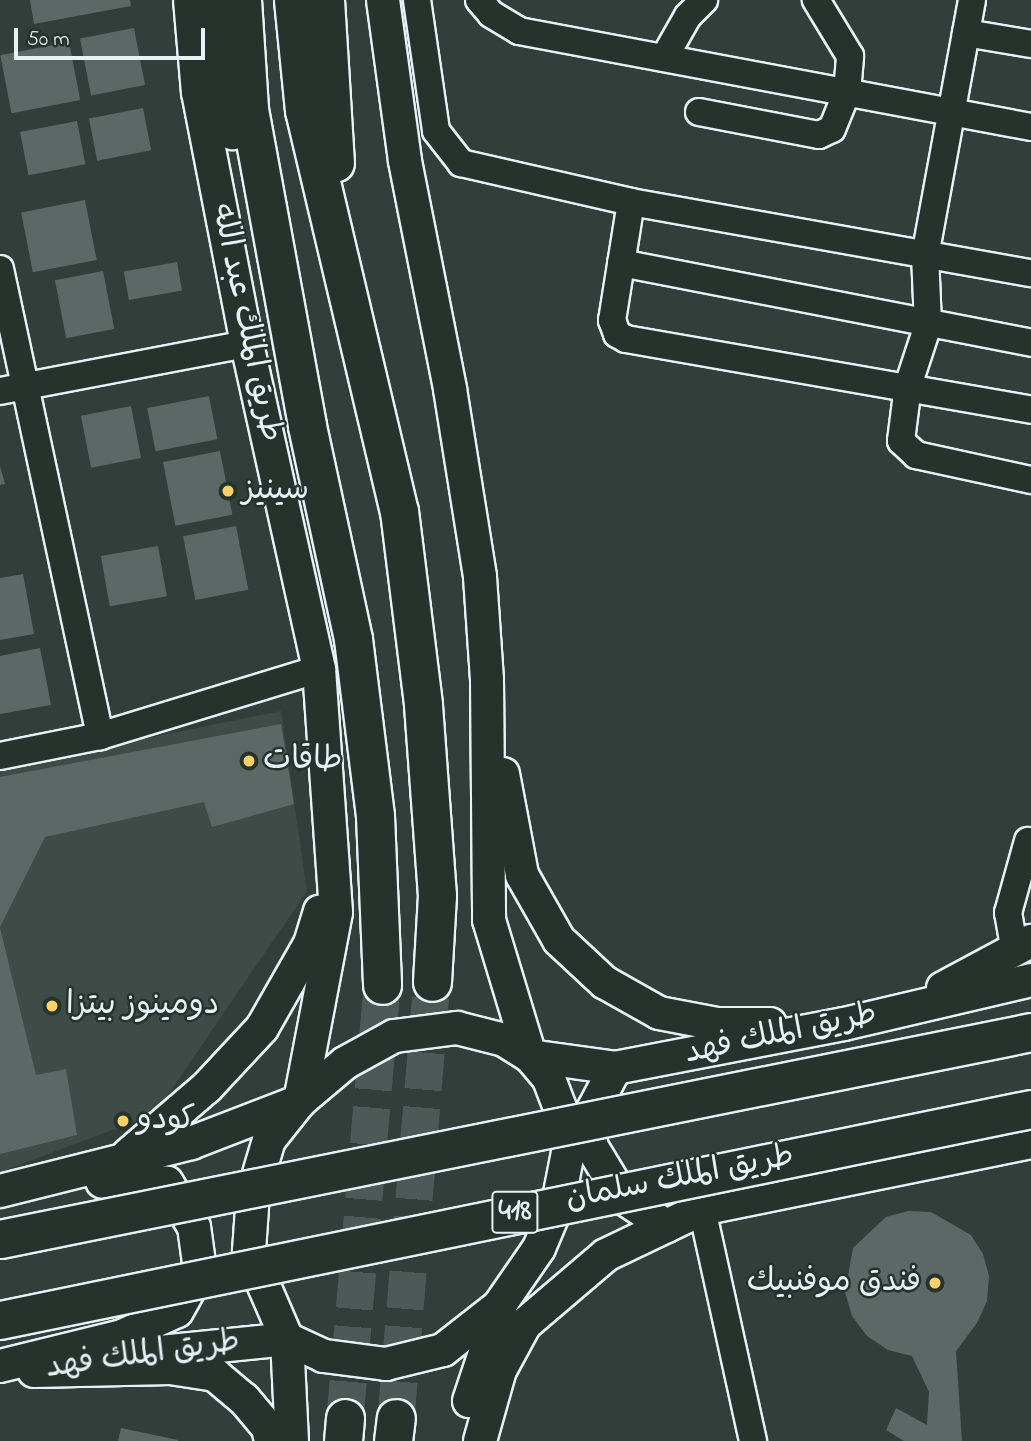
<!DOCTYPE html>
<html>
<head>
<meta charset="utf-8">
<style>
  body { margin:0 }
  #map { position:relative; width:1031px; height:1441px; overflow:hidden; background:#323e39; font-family:"Indie Flower","Playpen Sans Arabic",sans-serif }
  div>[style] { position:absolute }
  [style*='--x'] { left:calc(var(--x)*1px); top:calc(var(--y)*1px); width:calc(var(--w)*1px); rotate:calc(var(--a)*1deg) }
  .built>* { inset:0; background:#3f4b46 }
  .building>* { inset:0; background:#5c6865; transform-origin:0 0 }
  .highway-tunnel>* { height:37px; margin-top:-18.5px; transform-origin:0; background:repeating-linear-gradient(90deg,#4d5956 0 37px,transparent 0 55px) }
  .roads { filter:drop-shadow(2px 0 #e8f1f8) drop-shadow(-2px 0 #e8f1f8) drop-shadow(0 2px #e8f1f8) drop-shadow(0 -2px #e8f1f8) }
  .minor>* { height:26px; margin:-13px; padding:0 13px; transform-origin:13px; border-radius:13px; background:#26332d }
  .major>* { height:32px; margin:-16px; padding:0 16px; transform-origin:16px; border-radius:16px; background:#26332d }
  .highway>* { height:37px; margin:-18.5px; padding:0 18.5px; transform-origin:18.5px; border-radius:18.5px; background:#26332d }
  .bridges { filter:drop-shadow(2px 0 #e8f1f8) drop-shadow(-2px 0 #e8f1f8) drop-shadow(0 2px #e8f1f8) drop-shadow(0 -2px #e8f1f8) }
  .highway-bridge>* { height:37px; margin:-18.5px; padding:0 18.5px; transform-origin:18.5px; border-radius:18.5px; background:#26332d }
  .dots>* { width:19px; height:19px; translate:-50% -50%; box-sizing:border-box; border:4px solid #26332d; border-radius:50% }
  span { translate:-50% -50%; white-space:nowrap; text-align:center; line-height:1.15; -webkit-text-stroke:5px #26332d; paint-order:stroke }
  .shield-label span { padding:2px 5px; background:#26332d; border:2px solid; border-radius:5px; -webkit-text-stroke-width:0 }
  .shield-label { font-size:30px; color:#e8f1f8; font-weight:700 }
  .street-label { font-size:32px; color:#e8f1f8 }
  .poi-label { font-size:32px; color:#e8f1f8 }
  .left { translate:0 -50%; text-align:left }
  .right { translate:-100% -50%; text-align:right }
  .scale { position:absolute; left:14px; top:28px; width:191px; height:32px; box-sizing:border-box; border:4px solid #e8f1f8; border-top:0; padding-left:9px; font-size:21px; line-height:24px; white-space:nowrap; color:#e8f1f8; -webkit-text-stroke:5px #26332d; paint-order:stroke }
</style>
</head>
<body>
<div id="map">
  <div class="built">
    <i style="clip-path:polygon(281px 711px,307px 891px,155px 1114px,0 1172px,0 768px)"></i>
  </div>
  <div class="building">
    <i style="clip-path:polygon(30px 0,130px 0,131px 6px,34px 24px)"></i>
    <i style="left:134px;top:28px;width:58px;height:55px;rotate:79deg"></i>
    <i style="left:69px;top:42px;width:59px;height:70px;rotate:79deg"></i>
    <i style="left:143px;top:108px;width:43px;height:55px;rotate:79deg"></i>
    <i style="left:77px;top:121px;width:44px;height:58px;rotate:79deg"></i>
    <i style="left:85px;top:200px;width:61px;height:65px;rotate:79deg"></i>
    <i style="left:177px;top:262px;width:29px;height:54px;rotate:80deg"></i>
    <i style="left:103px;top:271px;width:59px;height:49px;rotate:79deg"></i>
    <i style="left:209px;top:396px;width:44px;height:63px;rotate:79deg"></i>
    <i style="left:131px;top:406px;width:53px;height:51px;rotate:79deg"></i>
    <i style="left:220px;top:451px;width:65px;height:58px;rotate:79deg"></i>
    <i style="clip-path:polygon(0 466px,5px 484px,0 485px)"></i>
    <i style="left:236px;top:526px;width:65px;height:54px;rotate:79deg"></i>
    <i style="left:158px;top:546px;width:51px;height:58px;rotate:80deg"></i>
    <i style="clip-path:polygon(23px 574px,34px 634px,0 640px,0 578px)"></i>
    <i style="clip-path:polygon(40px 648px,51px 705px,0 714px,0 656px)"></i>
    <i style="clip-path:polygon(281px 724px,294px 804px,212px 827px,204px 802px,45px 837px,0 927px,0 777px)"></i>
    <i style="clip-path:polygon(0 928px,36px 1075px,66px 1069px,77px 1135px,0 1154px)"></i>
    <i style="clip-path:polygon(908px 1211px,931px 1212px,971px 1235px,983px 1254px,989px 1276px,987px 1301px,977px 1323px,956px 1351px,962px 1441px,904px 1441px,886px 1430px,896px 1408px,927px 1425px,929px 1392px,912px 1356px,888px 1350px,867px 1336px,852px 1316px,845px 1292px,853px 1248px,886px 1217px)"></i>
    <i style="clip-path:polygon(121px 1428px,178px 1440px,178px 1441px,118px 1441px)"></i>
  </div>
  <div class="highway-tunnel">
    <i style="--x:345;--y:1418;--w:435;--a:-85.1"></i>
    <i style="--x:396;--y:1418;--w:437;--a:-85.3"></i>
  </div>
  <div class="roads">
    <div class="minor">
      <i style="--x:417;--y:0;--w:132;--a:81.7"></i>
      <i style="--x:436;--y:131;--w:41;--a:52"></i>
      <i style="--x:461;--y:163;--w:174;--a:12.9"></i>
      <i style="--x:631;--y:202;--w:406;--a:10.1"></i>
      <i style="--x:479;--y:0;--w:18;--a:49"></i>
      <i style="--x:491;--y:14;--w:33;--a:31"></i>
      <i style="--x:519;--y:31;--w:521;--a:10.62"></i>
      <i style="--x:972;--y:0;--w:259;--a:100.4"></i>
      <i style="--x:925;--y:255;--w:70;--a:87.5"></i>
      <i style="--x:928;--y:325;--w:64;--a:108.2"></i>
      <i style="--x:908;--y:386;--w:55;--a:97.3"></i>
      <i style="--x:901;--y:441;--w:21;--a:43"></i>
      <i style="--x:916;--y:455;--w:118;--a:12.3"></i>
      <i style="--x:966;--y:33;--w:66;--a:9.6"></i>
      <i style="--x:664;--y:58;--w:48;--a:-60.3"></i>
      <i style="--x:688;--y:16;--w:23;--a:-45"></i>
      <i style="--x:699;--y:112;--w:122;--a:10.9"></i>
      <i style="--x:819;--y:135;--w:14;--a:-25"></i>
      <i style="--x:832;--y:129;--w:40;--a:-68"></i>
      <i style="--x:847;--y:92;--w:36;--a:-85"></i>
      <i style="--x:850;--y:56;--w:66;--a:-121.3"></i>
      <i style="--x:631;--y:202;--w:120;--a:99.1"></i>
      <i style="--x:612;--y:320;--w:15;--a:70"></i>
      <i style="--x:617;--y:334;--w:10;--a:29"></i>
      <i style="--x:626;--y:339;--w:411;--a:9.9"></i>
      <i style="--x:621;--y:263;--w:418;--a:11"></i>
      <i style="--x:0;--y:269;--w:478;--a:77.9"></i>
      <i style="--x:0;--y:391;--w:251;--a:-10.8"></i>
      <i style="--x:0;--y:756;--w:102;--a:-11.3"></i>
      <i style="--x:100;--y:736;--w:229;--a:-17"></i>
      <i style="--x:1015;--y:952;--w:40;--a:-100"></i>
      <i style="--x:1008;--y:913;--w:75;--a:-74.5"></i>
      <i style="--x:702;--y:1209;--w:238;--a:77.6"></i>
    </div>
    <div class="major">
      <i style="--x:383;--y:0;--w:162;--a:82.2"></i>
      <i style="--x:405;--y:161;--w:232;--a:78.8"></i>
      <i style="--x:450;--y:389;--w:190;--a:80.9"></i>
      <i style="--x:480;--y:577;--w:103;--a:86.1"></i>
      <i style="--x:487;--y:680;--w:240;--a:89.5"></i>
      <i style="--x:489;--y:920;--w:142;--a:73.2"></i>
      <i style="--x:530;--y:1056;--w:86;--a:8"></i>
      <i style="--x:615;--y:1068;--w:233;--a:-10.9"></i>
      <i style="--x:844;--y:1024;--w:192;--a:-13.2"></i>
      <i style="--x:503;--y:774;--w:103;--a:79.3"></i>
      <i style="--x:522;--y:875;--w:75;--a:60.4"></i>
      <i style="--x:559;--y:940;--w:62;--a:43"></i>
      <i style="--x:604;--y:982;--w:63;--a:29.4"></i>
      <i style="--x:659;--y:1013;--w:59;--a:10.7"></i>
      <i style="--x:717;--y:1024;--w:53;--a:0"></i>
      <i style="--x:943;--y:988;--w:100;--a:-28.1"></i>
      <i style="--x:457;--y:1028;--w:49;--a:14.3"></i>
      <i style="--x:504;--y:1040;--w:31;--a:32"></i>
      <i style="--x:530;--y:1056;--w:30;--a:50"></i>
      <i style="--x:549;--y:1079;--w:62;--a:69.2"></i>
      <i style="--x:571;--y:1137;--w:67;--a:101.1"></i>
      <i style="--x:558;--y:1203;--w:49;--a:112.9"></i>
      <i style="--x:539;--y:1248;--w:70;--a:124.6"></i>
      <i style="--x:499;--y:1306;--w:71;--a:141.8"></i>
      <i style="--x:443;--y:1350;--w:59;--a:166.2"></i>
      <i style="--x:386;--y:1364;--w:63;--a:-172.6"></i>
      <i style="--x:324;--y:1356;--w:41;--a:-155.3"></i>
      <i style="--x:287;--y:1339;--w:96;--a:-113.4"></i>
      <i style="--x:249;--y:1251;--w:57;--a:-86"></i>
      <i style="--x:253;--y:1194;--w:56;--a:-73.5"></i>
      <i style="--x:269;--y:1140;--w:50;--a:-51.5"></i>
      <i style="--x:300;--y:1101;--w:59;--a:-40.2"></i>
      <i style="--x:345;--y:1063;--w:56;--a:-28.9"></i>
      <i style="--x:394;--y:1036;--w:64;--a:-7.2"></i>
      <i style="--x:615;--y:1068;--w:45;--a:117.7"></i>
      <i style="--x:594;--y:1108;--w:36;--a:96"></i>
      <i style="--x:590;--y:1144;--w:62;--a:58.9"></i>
      <i style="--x:622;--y:1197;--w:53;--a:33.4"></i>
      <i style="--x:128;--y:1155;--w:104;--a:-40.7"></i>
      <i style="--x:207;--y:1087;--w:81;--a:-47"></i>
      <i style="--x:262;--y:1028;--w:97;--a:-60.3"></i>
      <i style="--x:310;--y:944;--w:34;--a:-73"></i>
      <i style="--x:0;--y:1191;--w:197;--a:-14.1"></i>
      <i style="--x:191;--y:1143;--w:117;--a:-21.1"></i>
      <i style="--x:300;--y:1101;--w:192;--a:-79.2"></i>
      <i style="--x:336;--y:912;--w:244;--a:-94"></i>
      <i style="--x:319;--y:669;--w:333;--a:-102.5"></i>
      <i style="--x:247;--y:344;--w:256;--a:-101"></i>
      <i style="--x:198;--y:93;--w:93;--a:-94.9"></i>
      <i style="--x:101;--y:1358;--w:187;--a:-5.8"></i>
      <i style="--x:287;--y:1339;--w:102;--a:87.2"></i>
      <i style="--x:0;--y:1366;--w:126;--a:-13.8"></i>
      <i style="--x:122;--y:1336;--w:60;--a:-24.4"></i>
      <i style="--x:177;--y:1311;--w:47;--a:-60.7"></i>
      <i style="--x:200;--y:1270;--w:43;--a:-97.9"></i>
      <i style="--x:194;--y:1227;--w:52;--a:-121.5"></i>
      <i style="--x:167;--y:1183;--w:38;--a:-173"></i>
      <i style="--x:129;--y:1178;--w:27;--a:172"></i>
      <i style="--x:34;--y:1371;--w:136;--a:-1.3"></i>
      <i style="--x:170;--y:1368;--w:46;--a:8.8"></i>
      <i style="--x:215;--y:1375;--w:38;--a:40"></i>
      <i style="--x:244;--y:1399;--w:38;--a:50"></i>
      <i style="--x:268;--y:1428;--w:13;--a:77"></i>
      <i style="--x:469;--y:1401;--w:101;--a:-71.6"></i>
      <i style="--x:480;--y:1441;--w:74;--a:-74.3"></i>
      <i style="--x:500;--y:1370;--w:52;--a:-61.5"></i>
      <i style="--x:525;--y:1324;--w:106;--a:-40.4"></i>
      <i style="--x:606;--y:1255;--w:106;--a:-25.6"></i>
      <i style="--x:702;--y:1209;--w:336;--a:-11.5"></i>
    </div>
    <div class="highway">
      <i style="--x:211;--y:0;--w:132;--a:80.8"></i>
      <i style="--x:242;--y:0;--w:109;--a:86.3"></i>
      <i style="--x:249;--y:109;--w:322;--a:79.6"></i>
      <i style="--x:307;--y:426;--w:218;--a:77.8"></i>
      <i style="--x:353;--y:639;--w:178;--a:82.9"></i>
      <i style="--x:375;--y:816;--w:169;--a:87.6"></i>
      <i style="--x:293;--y:0;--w:111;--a:84.3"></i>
      <i style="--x:304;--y:110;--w:412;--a:76.7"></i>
      <i style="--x:399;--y:511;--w:195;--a:82.9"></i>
      <i style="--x:423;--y:705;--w:191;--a:85.8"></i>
      <i style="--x:437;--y:895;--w:87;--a:93.3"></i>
      <i style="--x:325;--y:0;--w:163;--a:86.5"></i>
      <i style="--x:343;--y:1441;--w:23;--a:-85"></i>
      <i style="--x:393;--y:1441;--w:23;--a:-83"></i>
    </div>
  </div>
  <div class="bridges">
    <div class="highway-bridge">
      <i style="--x:0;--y:1239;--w:1052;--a:-11.35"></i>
      <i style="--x:0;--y:1320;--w:1052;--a:-11.57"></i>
    </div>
  </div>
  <div class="dots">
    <i style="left:228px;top:491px;background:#ffd166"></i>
    <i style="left:249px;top:761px;background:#ffd166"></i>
    <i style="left:52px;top:1006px;background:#ffd166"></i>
    <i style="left:123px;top:1121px;background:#ffd166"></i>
    <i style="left:935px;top:1283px;background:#ffd166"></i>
  </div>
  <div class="shield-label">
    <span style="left:515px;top:1212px">418</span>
  </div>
  <div class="street-label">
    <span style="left:245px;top:323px;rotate:78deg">طريق الملك عبد الله</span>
    <span style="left:781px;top:1035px;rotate:-12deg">طريق الملك فهد</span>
    <span style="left:680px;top:1179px;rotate:-11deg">طريق الملك سلمان</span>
    <span style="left:143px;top:1356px;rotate:-8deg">طريق الملك فهد</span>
  </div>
  <div class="poi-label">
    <span class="left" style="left:242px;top:491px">سينيز</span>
    <span class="left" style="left:263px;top:761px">طاقات</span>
    <span class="left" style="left:66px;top:1006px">دومينوز بيتزا</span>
    <span class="left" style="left:137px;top:1121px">كودو</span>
    <span class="right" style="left:921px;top:1283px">فندق موفنبيك</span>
  </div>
  <div class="scale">50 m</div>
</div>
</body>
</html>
